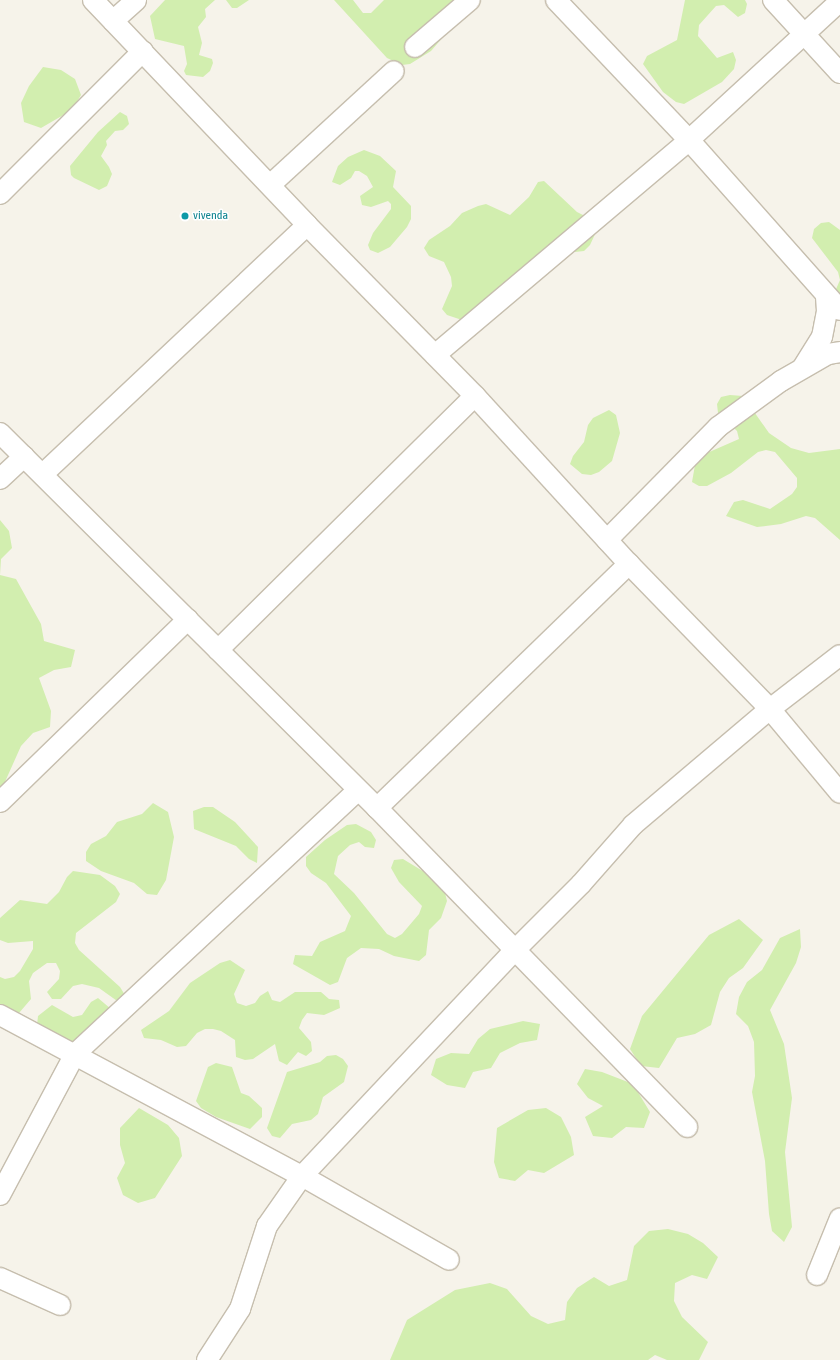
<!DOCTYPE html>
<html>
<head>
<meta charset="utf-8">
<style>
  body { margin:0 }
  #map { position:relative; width:840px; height:1360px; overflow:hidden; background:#f6f3ea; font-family:"Asap Condensed",sans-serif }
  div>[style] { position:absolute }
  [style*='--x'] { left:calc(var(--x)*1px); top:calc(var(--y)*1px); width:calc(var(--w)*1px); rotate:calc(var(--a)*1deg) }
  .green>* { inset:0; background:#d2eeaf }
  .roads { filter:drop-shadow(1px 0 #c6beae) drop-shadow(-1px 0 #c6beae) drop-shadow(0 1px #c6beae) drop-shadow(0 -1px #c6beae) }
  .minor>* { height:20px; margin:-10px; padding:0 10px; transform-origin:10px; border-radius:10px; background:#fff }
  .dots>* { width:11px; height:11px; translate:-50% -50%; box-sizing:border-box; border:2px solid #fff; border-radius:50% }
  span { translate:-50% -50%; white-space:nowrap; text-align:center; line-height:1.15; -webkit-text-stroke:3px #fff; paint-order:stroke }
  .culture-label { font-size:12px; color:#0d838f }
  .left { translate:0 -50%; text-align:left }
</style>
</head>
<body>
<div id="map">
  <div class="green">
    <i style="clip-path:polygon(165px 0,215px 0,205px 9px,206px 17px,198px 27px,202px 43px,199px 55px,212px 59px,213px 63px,210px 71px,203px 77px,186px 75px,184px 71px,187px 64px,184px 46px,155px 39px,150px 16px)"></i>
    <i style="clip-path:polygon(226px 0,249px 0,237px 8px,232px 8px)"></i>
    <i style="clip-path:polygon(334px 0,353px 0,363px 13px,371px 13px,384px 0,475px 0,431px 51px,410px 64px,402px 65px,387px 58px)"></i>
    <i style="clip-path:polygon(685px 0,745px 0,747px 4px,745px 13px,738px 17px,724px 5px,716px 6px,699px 25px,698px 36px,717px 58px,733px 52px,736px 60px,734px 69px,722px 82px,684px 104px,676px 102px,663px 92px,643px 64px,647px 56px,677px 40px)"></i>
    <i style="clip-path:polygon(43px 67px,61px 70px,75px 79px,81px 95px,72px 110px,41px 128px,24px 122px,21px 103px,29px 86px)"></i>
    <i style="clip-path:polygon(120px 112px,127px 116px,129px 124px,123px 130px,115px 131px,106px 141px,107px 145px,101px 156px,109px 167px,112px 174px,107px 186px,99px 190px,74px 178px,71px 175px,70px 166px,98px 132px)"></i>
    <i style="clip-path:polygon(364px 150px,380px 156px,396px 171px,393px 187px,411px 206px,411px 219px,407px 227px,390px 247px,378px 253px,370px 250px,368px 245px,373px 233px,391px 209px,391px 204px,388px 201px,371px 207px,362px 205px,360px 196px,373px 187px,367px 176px,359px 171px,355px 171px,351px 178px,340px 185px,332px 182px,338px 166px,348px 157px)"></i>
    <i style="clip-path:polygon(544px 181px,577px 212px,585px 216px,597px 230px,590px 245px,584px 251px,575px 252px,568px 249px,462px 320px,447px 315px,442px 309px,452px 286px,451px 277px,444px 262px,429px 256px,424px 248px,429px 240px,450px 226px,462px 213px,478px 206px,486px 204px,510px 215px,529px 197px,538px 182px)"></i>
    <i style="clip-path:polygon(829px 222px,840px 230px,840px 306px,833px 296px,840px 280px,838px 272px,812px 238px,814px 229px,821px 223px)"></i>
    <i style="clip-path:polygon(730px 395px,743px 396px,769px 433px,791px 448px,809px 453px,840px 449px,840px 540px,815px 518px,806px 516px,781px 524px,757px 527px,726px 516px,734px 502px,743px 500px,770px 509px,792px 494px,797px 487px,797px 478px,775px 452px,766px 450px,758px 452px,731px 473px,707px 486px,699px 486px,692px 482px,695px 465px,707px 453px,739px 439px,737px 431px,718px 413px,717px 404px,721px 397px)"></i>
    <i style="clip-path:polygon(609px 410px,616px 415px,620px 433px,612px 461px,599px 472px,591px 475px,582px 474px,570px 464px,573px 456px,584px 442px,588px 425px,593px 418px)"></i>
    <i style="clip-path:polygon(0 520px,9px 531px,12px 548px,1px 559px,0 575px,16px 579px,41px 624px,44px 641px,75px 650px,71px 667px,54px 670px,39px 678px,51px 711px,50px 727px,33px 733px,21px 746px,0 793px)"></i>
    <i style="clip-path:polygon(153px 803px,168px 812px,174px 837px,166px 880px,157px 895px,147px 894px,134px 883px,101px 871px,86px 861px,86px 852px,91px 844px,106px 836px,117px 822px,142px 814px)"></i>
    <i style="clip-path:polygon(204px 807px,213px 807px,235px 822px,258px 847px,257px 863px,249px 859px,236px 846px,194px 829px,193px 811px)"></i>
    <i style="clip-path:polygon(356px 824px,371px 832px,376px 840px,374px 848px,365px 847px,359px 842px,350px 845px,338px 856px,334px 874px,354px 893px,387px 934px,395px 938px,402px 934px,419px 914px,422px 906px,399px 882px,391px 868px,394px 860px,403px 859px,426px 873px,445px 893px,447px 901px,441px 918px,429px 930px,426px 955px,419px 961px,394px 956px,379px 949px,361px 948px,347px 958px,338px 982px,330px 985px,293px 964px,295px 955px,312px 956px,320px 942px,345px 931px,351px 916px,326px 883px,311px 873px,306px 866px,306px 857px,325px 840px,347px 825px)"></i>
    <i style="clip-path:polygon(73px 871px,100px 875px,115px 886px,120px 894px,116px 902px,76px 933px,75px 943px,79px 950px,120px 987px,128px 1000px,120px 1003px,99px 988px,82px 984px,73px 986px,61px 999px,52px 999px,47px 992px,59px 979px,60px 971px,56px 963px,47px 963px,33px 973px,29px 981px,31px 999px,19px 1013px,11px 1012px,0 1004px,0 977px,5px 979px,14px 977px,20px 971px,33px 949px,33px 941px,8px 943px,0 940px,0 918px,20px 900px,47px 904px,59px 892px,67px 877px)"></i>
    <i style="clip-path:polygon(739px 919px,763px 940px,743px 968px,729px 978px,720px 992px,711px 1025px,695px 1034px,677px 1038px,659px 1068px,641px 1066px,630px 1049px,642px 1016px,709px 935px)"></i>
    <i style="clip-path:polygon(800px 929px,801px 947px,796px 963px,770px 1010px,784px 1044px,792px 1098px,785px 1152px,792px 1227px,784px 1242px,772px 1231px,769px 1214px,765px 1161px,752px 1092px,755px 1076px,754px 1042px,748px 1026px,736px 1014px,739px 997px,747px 982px,762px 970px,780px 938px)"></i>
    <i style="clip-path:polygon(230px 960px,245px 970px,234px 994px,237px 1003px,246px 1006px,255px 1003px,260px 996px,268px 991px,272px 1000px,280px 1002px,295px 992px,321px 992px,329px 999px,339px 1000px,340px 1008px,324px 1015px,307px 1013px,302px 1020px,299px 1028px,311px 1042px,312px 1051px,306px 1056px,298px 1052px,287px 1065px,279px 1061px,275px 1044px,253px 1059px,245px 1060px,236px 1057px,235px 1040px,221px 1031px,213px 1029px,205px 1029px,197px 1033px,186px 1046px,177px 1047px,161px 1040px,144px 1038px,141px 1030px,169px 1011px,190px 983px,220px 963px)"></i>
    <i style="clip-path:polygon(98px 998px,111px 1009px,75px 1047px,37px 1025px,38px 1016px,52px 1005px,73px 1017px,82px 1015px,91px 1002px)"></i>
    <i style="clip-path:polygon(523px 1021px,540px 1024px,537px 1040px,520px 1043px,500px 1053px,491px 1068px,473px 1072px,465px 1088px,447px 1085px,431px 1075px,436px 1059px,451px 1053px,469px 1054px,478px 1039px,490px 1029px)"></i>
    <i style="clip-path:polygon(336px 1055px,343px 1059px,348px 1066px,344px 1082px,323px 1097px,318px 1114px,311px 1120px,292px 1124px,280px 1138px,272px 1136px,267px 1128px,287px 1072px,320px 1062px,327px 1056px)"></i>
    <i style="clip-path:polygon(216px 1063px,232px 1067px,241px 1093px,249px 1096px,262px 1108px,262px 1117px,250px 1129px,216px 1117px,201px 1108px,196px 1101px,208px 1067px)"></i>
    <i style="clip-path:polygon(585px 1069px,602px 1072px,633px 1084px,650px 1112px,644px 1128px,626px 1127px,612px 1138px,593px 1136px,585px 1117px,603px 1106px,588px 1098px,577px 1084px)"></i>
    <i style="clip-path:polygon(139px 1108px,168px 1125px,179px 1138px,182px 1156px,155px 1198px,138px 1203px,123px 1195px,117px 1178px,125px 1163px,120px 1145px,120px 1128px)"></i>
    <i style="clip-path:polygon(546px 1108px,561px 1117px,571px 1137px,574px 1155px,544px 1173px,528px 1170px,515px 1181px,499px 1178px,494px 1162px,497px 1128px,528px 1110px)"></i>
    <i style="clip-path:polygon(668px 1229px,688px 1234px,703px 1243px,718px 1257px,707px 1279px,692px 1275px,675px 1283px,674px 1301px,682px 1317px,708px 1342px,699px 1360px,667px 1360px,655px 1355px,648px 1360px,390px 1360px,407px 1320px,455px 1290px,490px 1283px,507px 1289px,531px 1316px,548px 1324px,565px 1320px,567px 1302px,577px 1288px,594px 1277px,609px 1286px,627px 1280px,634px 1246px,649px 1231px)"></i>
  </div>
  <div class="roads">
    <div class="minor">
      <i style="--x:93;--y:0;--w:311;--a:46.4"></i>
      <i style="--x:307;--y:225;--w:240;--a:45.5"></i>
      <i style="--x:475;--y:396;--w:228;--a:47.5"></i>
      <i style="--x:629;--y:564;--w:202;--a:45.8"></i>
      <i style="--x:770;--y:709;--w:109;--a:50.2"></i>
      <i style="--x:556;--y:0;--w:193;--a:46.5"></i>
      <i style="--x:689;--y:140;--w:227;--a:48.4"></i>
      <i style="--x:773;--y:0;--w:99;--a:47.5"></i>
      <i style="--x:113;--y:21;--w:31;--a:-42"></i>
      <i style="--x:415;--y:47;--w:72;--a:-40.5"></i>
      <i style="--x:270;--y:185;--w:168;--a:-42.6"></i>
      <i style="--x:0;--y:194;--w:202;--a:-45"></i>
      <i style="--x:435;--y:355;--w:333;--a:-40.2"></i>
      <i style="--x:689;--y:140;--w:205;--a:-42.6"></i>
      <i style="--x:803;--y:367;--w:36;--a:-58"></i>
      <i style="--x:822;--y:337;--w:26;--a:-79"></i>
      <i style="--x:827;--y:311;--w:16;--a:-94"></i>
      <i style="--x:0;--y:433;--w:532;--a:44.85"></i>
      <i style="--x:377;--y:808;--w:445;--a:45.8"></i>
      <i style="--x:43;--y:474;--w:363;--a:-43.3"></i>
      <i style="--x:0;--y:479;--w:33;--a:-43"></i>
      <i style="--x:607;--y:540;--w:158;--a:-45.5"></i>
      <i style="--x:718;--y:427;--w:78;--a:-36.1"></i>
      <i style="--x:781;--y:381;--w:54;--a:-29.9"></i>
      <i style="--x:828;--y:354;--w:12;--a:-9"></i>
      <i style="--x:218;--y:650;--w:361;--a:-44.7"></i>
      <i style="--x:0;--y:802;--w:262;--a:-44.2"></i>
      <i style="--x:377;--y:808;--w:351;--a:-44.1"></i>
      <i style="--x:0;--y:1015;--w:342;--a:28.1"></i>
      <i style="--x:302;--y:1176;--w:169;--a:29.7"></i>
      <i style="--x:0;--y:1195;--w:160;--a:-62"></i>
      <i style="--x:75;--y:1054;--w:387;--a:-43"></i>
      <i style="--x:817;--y:1275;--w:61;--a:-68"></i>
      <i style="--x:0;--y:1278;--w:66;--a:24.2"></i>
      <i style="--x:207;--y:1360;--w:61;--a:-57.1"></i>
      <i style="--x:240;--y:1309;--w:87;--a:-72"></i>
      <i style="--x:267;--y:1226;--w:61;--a:-55"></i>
      <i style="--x:302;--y:1176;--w:312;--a:-46.7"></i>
      <i style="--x:516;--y:949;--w:92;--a:-45"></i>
      <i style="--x:581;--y:884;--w:79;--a:-48.6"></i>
      <i style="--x:633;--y:825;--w:180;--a:-40.3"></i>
      <i style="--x:770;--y:709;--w:88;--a:-37.6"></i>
    </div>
  </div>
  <div class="dots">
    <i style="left:185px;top:216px;background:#0f9aa8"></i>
  </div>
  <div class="culture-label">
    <span class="left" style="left:193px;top:216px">vivenda</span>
  </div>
</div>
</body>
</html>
